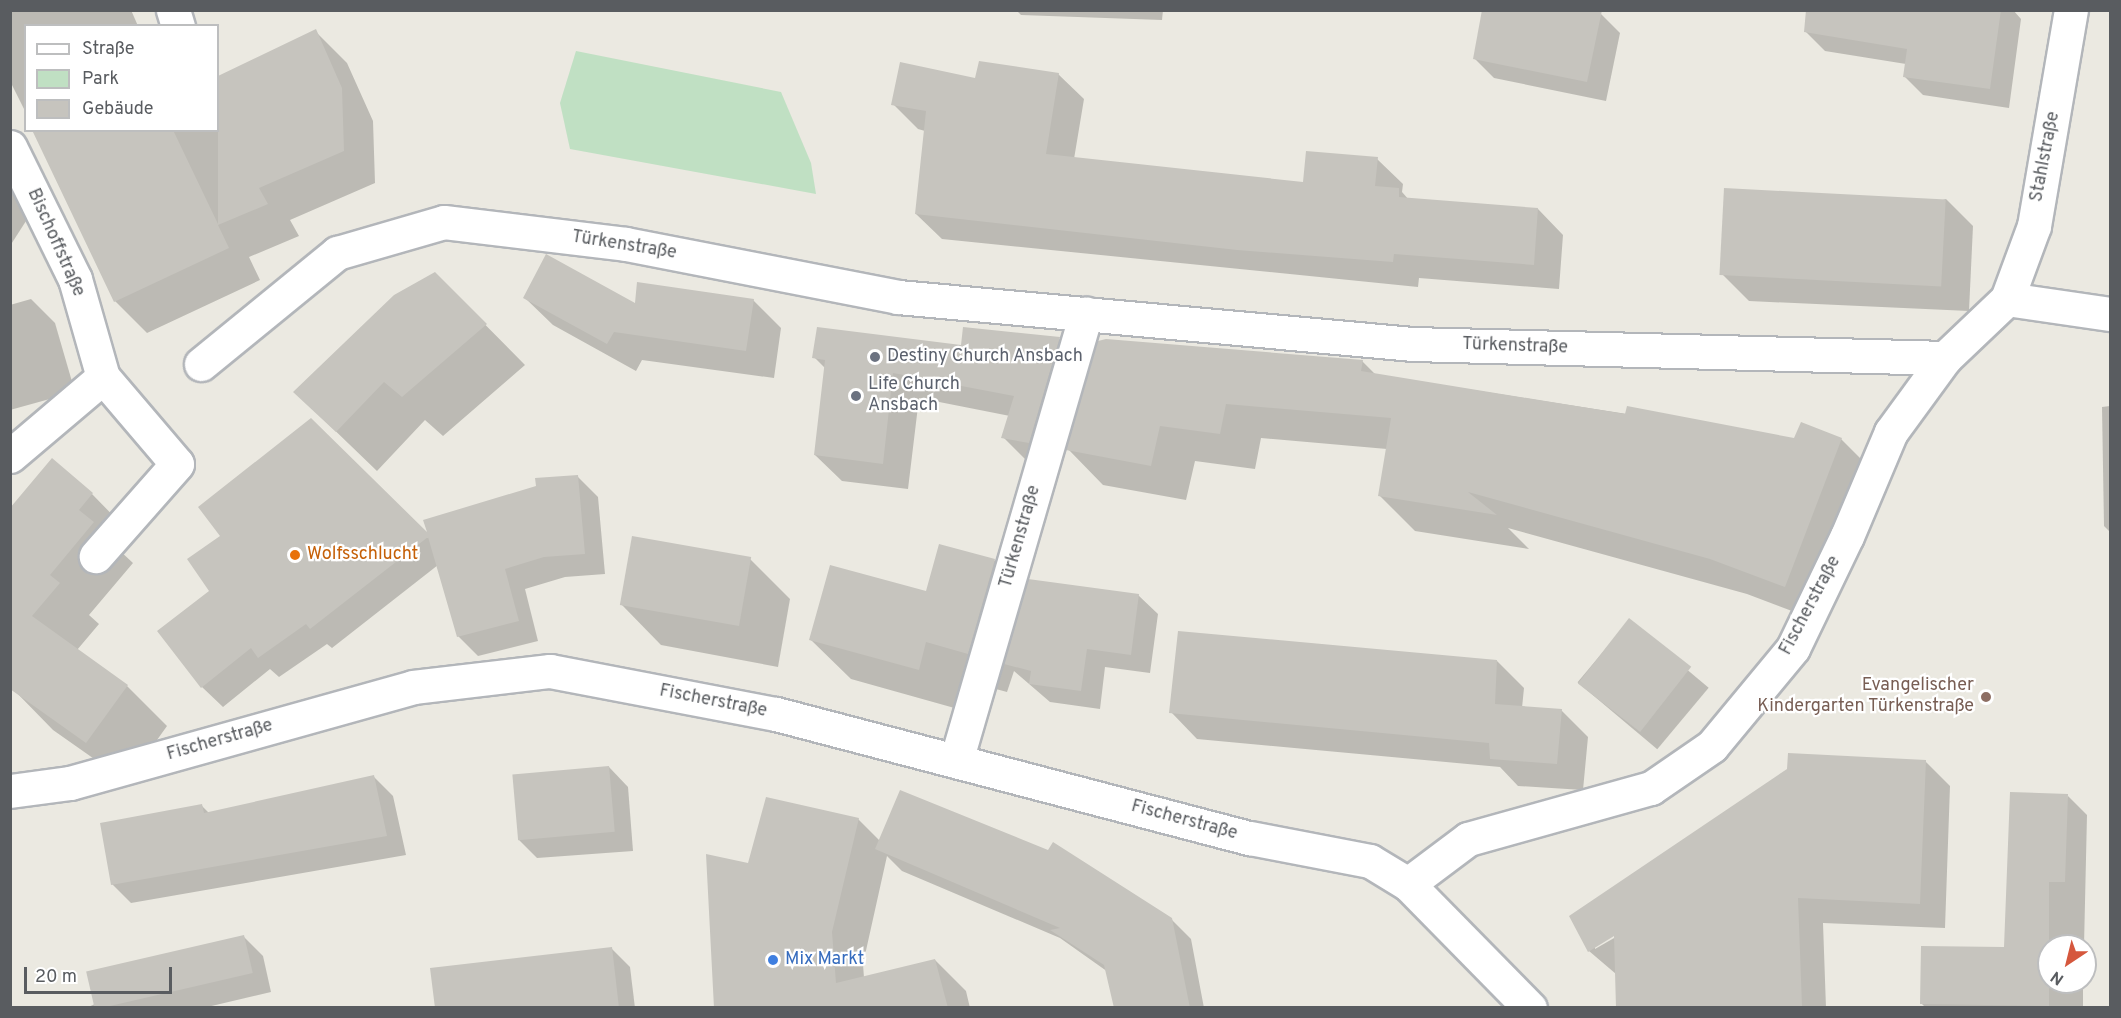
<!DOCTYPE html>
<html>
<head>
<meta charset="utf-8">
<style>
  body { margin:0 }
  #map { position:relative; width:2121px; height:1018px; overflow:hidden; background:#ebe9e1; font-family:Overpass,sans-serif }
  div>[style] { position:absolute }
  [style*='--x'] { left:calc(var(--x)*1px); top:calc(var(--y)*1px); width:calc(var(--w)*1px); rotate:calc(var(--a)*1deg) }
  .green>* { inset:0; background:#c0e0c3 }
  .shadow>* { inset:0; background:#0003; transform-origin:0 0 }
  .building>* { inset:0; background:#c6c4be; transform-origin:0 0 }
  .roads { filter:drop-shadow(2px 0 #b3b6ba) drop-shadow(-2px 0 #b3b6ba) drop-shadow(0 2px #b3b6ba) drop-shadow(0 -2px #b3b6ba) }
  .minor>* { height:33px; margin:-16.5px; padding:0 16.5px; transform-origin:16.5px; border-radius:16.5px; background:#fff }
  .tertiary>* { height:33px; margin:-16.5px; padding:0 16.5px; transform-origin:16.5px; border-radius:16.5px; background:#fff }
  .dots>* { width:16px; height:16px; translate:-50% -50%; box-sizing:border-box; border:3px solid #fff; border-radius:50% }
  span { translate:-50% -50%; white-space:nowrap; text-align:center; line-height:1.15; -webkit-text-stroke:4.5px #fff; paint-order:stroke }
  .street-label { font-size:18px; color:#595c60 }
  .worship-label { font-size:18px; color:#5b616d }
  .left { translate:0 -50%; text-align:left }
  .food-label { font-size:18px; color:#c56008 }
  .education-label { font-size:18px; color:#785e54 }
  .right { translate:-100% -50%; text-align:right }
  .shop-label { font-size:18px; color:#366cbe }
  .frame { position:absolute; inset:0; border:12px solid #595c60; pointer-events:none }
  .legend { position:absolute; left:24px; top:24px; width:195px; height:108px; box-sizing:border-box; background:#fff; border:2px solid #bdbebf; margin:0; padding:8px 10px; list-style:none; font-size:18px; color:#595c60 }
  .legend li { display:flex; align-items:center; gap:12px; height:30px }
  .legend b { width:30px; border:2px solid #bdbebf }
  .north { position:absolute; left:2037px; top:934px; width:60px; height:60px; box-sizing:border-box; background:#fff; border:2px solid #bdbebf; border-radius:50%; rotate:215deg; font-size:16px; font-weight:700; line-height:24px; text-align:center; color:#595c60 }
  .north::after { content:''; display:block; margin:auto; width:21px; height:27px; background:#d5573d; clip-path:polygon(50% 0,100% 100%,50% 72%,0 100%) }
  .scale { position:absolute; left:24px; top:967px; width:148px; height:27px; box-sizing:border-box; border:3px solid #595c60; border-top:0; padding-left:8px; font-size:18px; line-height:21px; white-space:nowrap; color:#595c60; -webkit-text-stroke:4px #fff; paint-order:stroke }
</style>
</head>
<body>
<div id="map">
  <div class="green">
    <i style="clip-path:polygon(576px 51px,781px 92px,811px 163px,816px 194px,570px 149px,560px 103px)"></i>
  </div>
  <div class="shadow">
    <i style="clip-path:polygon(10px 10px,131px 10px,138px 26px,26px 26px,26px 113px,10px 81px)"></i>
    <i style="clip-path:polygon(1016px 10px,1163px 10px,1162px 20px,1021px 15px)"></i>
    <i style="clip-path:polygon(1809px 10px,2013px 10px,2021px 19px,2009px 108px,1923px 95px,1904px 76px,1906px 64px,1825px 51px,1806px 32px)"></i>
    <i style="clip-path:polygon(1601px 14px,1620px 33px,1606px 101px,1494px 78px,1474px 58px)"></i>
    <i style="clip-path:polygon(315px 31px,347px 63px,373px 121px,375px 183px,290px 220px,299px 236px,249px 257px,260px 280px,147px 333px,115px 301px,34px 130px,218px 130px,218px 78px)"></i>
    <i style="clip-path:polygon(1058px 74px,1084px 99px,1074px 159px,1305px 183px,1377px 159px,1403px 184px,1402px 192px,1409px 200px,1538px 209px,1563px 235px,1559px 289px,1419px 278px,1418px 287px,942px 239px,916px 214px,925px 131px,918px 129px,893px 104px,977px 80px)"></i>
    <i style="clip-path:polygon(10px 165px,26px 221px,10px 246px)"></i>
    <i style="clip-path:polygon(1946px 199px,1973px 226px,1969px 311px,1749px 301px,1722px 274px)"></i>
    <i style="clip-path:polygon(435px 274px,525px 365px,443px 436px,425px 420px,377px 471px,295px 392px)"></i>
    <i style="clip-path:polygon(524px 297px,636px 305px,753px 300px,781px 328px,774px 378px,642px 360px,636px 371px,553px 325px)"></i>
    <i style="clip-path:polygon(31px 299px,55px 323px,75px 392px,10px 410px,10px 305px)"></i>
    <i style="clip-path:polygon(1059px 339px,1085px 365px,1029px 463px,1003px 437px,1010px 416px,919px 398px,908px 489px,842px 481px,815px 455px,826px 369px,814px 357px)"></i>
    <i style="clip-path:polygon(1362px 361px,1376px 375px,1795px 440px,1841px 439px,1877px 475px,1821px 622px,1747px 594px,1508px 528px,1529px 549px,1415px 531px,1380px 496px,1387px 449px,1261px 438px,1255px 469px,1195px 461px,1186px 500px,1103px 485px,1068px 449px)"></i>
    <i style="clip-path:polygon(2110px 406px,2110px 532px,2104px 526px,2102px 407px)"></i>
    <i style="clip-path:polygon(578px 477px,598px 497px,605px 574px,565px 577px,525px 589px,538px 641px,478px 656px,458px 636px,438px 565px,332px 648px,327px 644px,279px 677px,270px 669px,223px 707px,202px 687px,212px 591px,189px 560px,430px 537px)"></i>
    <i style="clip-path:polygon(92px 494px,131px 534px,118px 549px,133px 563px,89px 615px,99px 624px,77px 650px,127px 686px,167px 726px,127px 782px,53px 730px,14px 690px,10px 510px)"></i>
    <i style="clip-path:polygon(750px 559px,790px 599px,778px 667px,661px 645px,622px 605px)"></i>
    <i style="clip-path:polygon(994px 560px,1026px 592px,1138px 595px,1158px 614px,1150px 673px,1105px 667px,1100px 709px,1050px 702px,1014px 671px,1007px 692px,966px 681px,958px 709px,851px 679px,811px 640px,927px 593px)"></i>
    <i style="left:1629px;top:621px;width:104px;height:80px;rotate:40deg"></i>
    <i style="clip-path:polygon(1497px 661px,1524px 688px,1522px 708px,1561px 710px,1588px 737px,1583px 790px,1518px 786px,1500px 767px,1197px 739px,1171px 712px)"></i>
    <i style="clip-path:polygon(evenodd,1925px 761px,1950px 786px,1945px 928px,1823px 923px,1826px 1008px,1617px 1008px,1616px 974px,1589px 951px,1571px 916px,1925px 761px,1619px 931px,1621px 934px,1595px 949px,1595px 945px,1619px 931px)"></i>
    <i style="clip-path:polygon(609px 767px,628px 787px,633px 851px,537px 858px,518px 839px)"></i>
    <i style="clip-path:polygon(374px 777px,393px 796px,406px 855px,131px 903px,112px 884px,202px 806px,209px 813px)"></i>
    <i style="clip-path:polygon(2068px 796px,2087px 815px,2084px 946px,2049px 946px,2049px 982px,2083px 982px,2083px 1008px,1926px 1008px,1922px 1004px,2006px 949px)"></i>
    <i style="clip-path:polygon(858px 819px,883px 844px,1171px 919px,1191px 939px,1204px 1008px,1116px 1008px,1108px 972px,1060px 938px,902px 871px,887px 856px,863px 964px,864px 978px,935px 960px,966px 991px,970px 1008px,716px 1008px,749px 865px)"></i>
    <i style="clip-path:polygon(244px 937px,263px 956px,271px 992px,203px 1008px,86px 1008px)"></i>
    <i style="clip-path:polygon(611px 948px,630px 967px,635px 1008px,437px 1008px)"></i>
  </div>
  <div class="building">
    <i style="clip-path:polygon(1482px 10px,1602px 10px,1587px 82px,1473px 59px)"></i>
    <i style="clip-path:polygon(1806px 10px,2001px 10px,1990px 89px,1903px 77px,1907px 49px,1804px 32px)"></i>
    <i style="clip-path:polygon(316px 29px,342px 88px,344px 151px,259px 188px,268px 204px,218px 225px,229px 248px,114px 302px,32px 130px,173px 130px,218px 224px,218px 76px)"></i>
    <i style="clip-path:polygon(979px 61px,1059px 73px,1046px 154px,1303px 182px,1306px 151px,1378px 157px,1375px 186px,1399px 188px,1399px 197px,1538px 208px,1534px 265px,1394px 254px,1393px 262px,1237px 250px,915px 214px,926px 111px,891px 105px,900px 62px,975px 78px)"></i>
    <i style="left:1724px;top:188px;width:222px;height:87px;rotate:3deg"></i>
    <i style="clip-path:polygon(546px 254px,635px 303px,637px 282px,754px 299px,746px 351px,614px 332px,607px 344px,523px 298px)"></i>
    <i style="clip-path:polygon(435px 272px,487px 324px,402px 397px,384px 382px,336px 432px,293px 392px,394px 295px)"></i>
    <i style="clip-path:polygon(817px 327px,961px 345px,963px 327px,1060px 337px,1029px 443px,1001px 438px,1014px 396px,893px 373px,883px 464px,814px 455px,825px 360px,812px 358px)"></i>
    <i style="clip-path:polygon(1106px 339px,1363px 360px,1361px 371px,1625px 414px,1627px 406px,1794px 438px,1801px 422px,1842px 438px,1785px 587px,1710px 559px,1468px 492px,1497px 515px,1378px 496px,1391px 418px,1226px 404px,1220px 434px,1160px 426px,1151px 466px,1066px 450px,1098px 341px)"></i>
    <i style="clip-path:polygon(311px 418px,427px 532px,423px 520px,536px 486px,535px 478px,578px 475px,585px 554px,544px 557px,505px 569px,519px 621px,457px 637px,428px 537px,310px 629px,306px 624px,258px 658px,251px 648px,201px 688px,157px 631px,209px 591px,187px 559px,220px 536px,198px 507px)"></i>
    <i style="clip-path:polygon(52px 458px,93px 493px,79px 510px,94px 522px,50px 575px,60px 583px,32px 616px,128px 685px,86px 743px,10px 689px,10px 508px)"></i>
    <i style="left:632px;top:536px;width:121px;height:70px;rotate:10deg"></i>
    <i style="clip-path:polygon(939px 544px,995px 559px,968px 654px,926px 642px,919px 670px,809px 640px,830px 565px,926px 591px)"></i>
    <i style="clip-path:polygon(1028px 579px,1139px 594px,1131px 655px,1087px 649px,1081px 691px,1029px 684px,1031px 671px,1004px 664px)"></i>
    <i style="left:1629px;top:618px;width:79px;height:83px;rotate:38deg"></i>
    <i style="clip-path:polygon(1178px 631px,1497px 660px,1495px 704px,1562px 709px,1557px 764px,1490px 759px,1489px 743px,1169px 713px)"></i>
    <i style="clip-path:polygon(1788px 753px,1926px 760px,1920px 904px,1798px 898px,1802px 1006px,1616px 1008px,1614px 936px,1588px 952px,1569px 916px,1787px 769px)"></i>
    <i style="left:609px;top:766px;width:66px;height:97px;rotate:85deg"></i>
    <i style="clip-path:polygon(374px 775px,387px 836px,111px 885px,100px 823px,202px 804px,204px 813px)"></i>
    <i style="clip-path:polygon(900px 790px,1048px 850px,1053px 842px,1172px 918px,1190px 1008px,1114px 1008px,1104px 965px,1050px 930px,1060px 928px,875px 849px)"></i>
    <i style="clip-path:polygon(2010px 792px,2068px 794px,2065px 882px,2049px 882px,2049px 1006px,1920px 1004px,1921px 946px,2004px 947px)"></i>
    <i style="clip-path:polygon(766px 797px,859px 818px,832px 932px,836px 983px,935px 959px,948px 1008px,714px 1008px,706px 854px,748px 863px)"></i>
    <i style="left:244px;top:935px;width:39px;height:162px;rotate:77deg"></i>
    <i style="clip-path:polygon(612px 947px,619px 1008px,435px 1008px,430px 968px)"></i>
  </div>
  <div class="roads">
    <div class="minor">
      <i style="--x:173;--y:10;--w:17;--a:73"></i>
      <i style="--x:10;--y:147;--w:147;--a:63.8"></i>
      <i style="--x:75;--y:279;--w:102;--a:74.1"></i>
      <i style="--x:103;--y:377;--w:114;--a:49.6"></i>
      <i style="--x:177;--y:464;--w:123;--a:131.4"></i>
      <i style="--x:2007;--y:299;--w:104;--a:8.3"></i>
      <i style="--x:201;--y:364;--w:176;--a:-39.2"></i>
      <i style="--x:337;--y:253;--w:111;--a:-16.2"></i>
      <i style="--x:444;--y:222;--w:183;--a:6.9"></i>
      <i style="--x:626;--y:244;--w:277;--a:11"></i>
      <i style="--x:898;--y:297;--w:516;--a:5.22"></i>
      <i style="--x:1412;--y:344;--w:533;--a:1.5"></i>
      <i style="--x:10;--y:456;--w:122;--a:-40.3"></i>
      <i style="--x:956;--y:761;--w:466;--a:-73.8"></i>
      <i style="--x:1408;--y:884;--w:75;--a:-36.9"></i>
      <i style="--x:1468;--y:839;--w:190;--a:-15.6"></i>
      <i style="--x:1651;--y:788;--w:74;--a:-34.5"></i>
      <i style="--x:1712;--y:746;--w:127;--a:-50.4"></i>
      <i style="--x:1793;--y:648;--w:124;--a:-64.3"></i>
      <i style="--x:1847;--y:536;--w:113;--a:-67.1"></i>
      <i style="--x:1891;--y:432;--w:92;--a:-53.9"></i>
      <i style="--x:1945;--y:358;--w:86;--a:-43.6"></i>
      <i style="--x:2007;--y:299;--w:78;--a:-69.7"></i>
      <i style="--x:2034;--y:226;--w:219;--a:-80.3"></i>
    </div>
    <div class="tertiary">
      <i style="--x:10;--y:791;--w:61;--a:-7.6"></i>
      <i style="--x:70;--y:783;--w:356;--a:-15.6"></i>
      <i style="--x:413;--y:687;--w:138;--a:-6.7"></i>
      <i style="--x:550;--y:671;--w:230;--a:10.8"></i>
      <i style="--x:776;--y:714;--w:490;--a:14.7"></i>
      <i style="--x:1250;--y:838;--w:122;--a:10.9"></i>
      <i style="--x:1370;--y:861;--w:44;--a:31.2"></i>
      <i style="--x:1408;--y:884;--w:174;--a:45.5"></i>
    </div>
  </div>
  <div class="dots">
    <i style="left:875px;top:357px;background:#6b7280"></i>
    <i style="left:856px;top:396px;background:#6b7280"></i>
    <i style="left:295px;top:555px;background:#e8710a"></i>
    <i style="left:1986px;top:697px;background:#8d6e63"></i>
    <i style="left:773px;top:960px;background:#3f7fe0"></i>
  </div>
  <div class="street-label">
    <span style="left:2046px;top:157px;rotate:-79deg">Stahlstraße</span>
    <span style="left:55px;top:243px;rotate:66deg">Bischoffstraße</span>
    <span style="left:624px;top:246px;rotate:9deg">Türkenstraße</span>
    <span style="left:1515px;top:347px;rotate:2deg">Türkenstraße</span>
    <span style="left:1021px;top:537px;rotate:-74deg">Türkenstraße</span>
    <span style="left:1811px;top:606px;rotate:-62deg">Fischerstraße</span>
    <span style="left:713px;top:702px;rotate:11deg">Fischerstraße</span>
    <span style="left:220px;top:741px;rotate:-16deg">Fischerstraße</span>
    <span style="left:1184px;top:821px;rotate:15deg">Fischerstraße</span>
  </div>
  <div class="worship-label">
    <span class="left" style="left:887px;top:357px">Destiny Church Ansbach</span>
    <span class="left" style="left:868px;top:396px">Life Church<br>Ansbach</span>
  </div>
  <div class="food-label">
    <span class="left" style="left:307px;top:555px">Wolfsschlucht</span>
  </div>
  <div class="education-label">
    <span class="right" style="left:1974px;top:697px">Evangelischer<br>Kindergarten Türkenstraße</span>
  </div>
  <div class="shop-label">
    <span class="left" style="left:785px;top:960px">Mix Markt</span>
  </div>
  <div class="frame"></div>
  <ul class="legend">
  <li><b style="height:8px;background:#fff"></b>Straße</li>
  <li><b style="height:16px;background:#c0e0c3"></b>Park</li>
  <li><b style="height:16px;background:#c6c4be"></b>Gebäude</li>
  </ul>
  <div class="north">N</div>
  <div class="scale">20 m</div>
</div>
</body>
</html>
